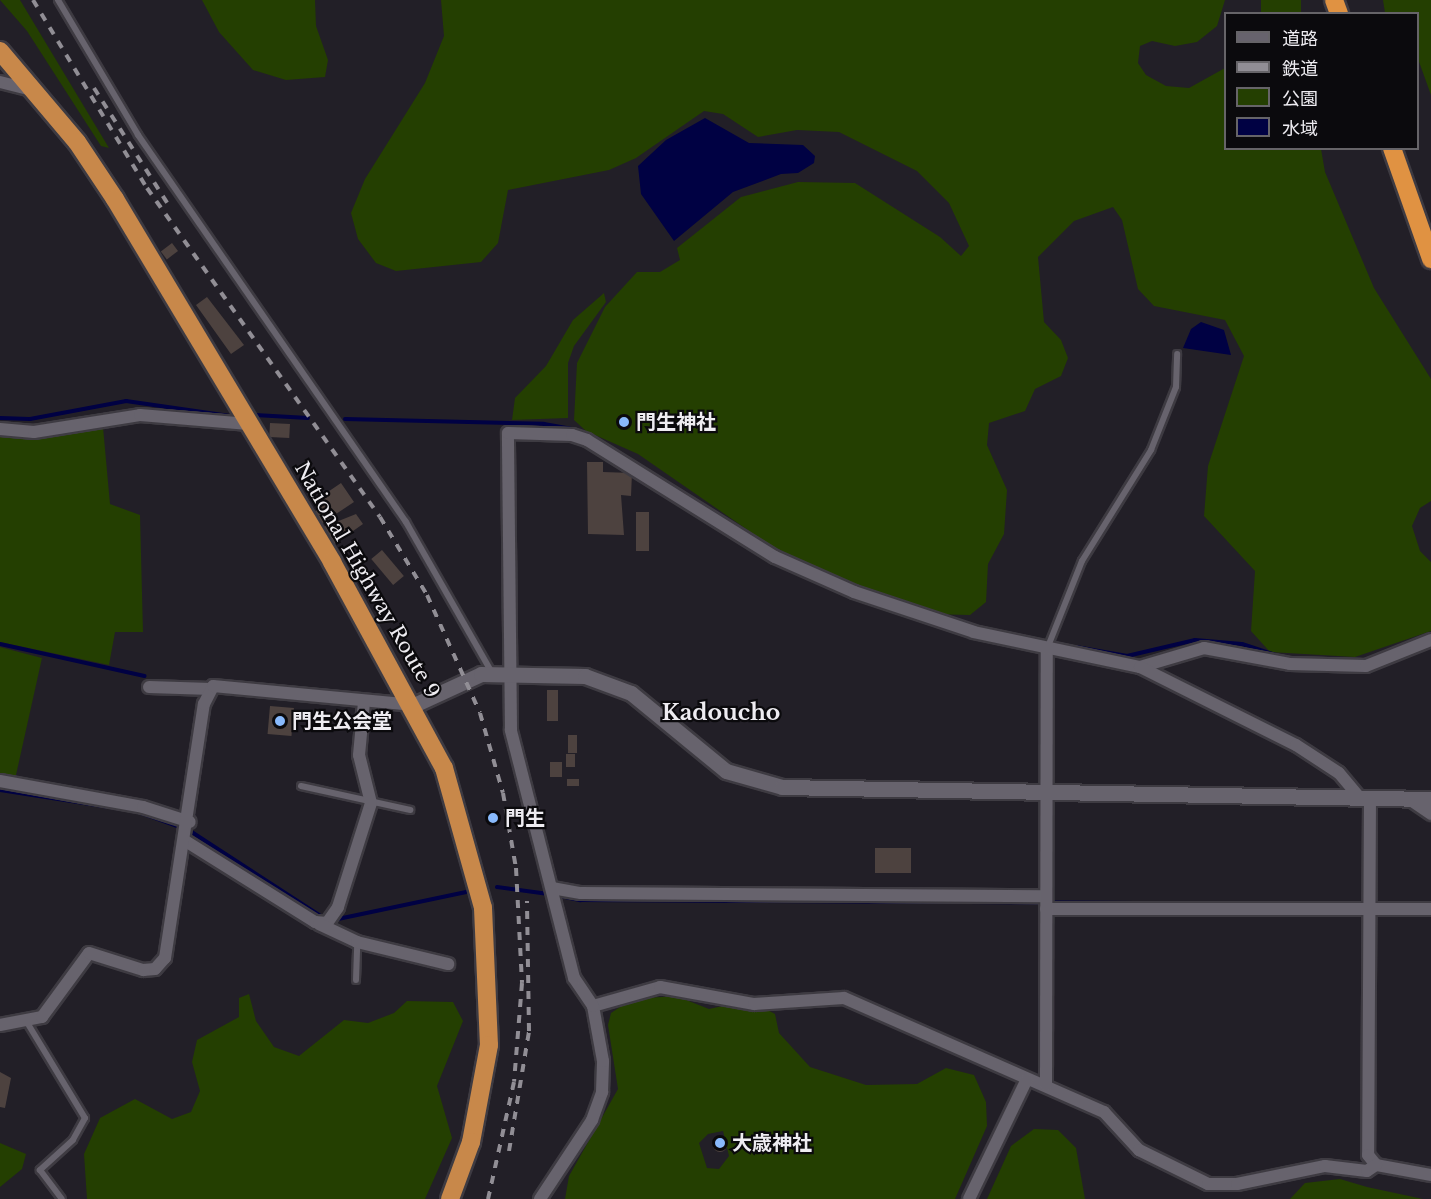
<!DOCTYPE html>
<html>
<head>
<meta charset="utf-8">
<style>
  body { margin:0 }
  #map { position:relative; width:1431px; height:1199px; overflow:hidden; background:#221f27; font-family:"Libre Baskerville","Noto Sans JP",serif }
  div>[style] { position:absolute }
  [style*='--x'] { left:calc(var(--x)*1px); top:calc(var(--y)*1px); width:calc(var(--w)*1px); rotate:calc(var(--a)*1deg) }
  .green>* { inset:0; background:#243f01; transform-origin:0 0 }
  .water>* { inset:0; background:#000143 }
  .stream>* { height:4px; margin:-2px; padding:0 2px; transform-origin:2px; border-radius:2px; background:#000143 }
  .building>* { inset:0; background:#4d423f; transform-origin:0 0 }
  .round { border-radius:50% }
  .roads { filter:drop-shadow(2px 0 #3e3b42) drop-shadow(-2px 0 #3e3b42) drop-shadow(0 2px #3e3b42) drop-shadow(0 -2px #3e3b42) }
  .service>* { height:6px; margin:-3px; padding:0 3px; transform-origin:3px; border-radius:3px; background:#67636d }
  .minor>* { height:12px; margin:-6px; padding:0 6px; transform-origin:6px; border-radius:6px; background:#67636d }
  .tertiary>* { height:15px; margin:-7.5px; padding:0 7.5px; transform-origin:7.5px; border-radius:7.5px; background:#67636d }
  .trunk>* { height:18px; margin:-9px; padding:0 9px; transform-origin:9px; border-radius:9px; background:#c8884a }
  .motorway>* { height:18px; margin:-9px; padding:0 9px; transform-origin:9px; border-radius:9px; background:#e09242 }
  .rail>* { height:4px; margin-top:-2px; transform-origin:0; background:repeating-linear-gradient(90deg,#918e95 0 8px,transparent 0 16px) }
  .dots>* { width:16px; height:16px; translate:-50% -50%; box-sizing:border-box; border:3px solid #0b0a0d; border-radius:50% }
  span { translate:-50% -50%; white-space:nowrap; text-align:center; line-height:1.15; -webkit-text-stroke:4.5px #0b0a0d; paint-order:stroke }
  .poi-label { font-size:20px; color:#eeecf1; font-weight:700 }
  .left { translate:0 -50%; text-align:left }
  .street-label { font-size:20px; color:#eeecf1 }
  .quarter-label { font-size:22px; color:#eeecf1; font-weight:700 }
  .legend { position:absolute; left:1224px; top:12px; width:195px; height:138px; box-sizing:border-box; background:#0b0a0d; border:2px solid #666468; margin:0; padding:8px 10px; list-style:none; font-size:18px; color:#eeecf1 }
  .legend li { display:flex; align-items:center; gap:12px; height:30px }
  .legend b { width:30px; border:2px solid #666468 }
</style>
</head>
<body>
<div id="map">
  <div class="green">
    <i style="clip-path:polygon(0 0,20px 0,109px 148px,101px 146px,27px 31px)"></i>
    <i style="clip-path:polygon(202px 0,315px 0,316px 26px,328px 60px,325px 77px,286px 80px,253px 70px,219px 32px)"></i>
    <i style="clip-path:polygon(441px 0,1225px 0,1217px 26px,1197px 42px,1175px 46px,1152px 41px,1140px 46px,1138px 63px,1146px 75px,1166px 86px,1189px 88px,1225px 68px,1226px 148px,1321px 149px,1325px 172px,1374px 288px,1431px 379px,1431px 501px,1420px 508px,1412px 526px,1420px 551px,1431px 562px,1431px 631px,1355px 657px,1270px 652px,1251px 631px,1255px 571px,1204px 516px,1208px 466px,1244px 356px,1225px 320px,1154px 306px,1138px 289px,1122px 220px,1113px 207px,1074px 221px,1038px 257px,1044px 322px,1061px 340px,1068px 358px,1061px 376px,1035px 389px,1025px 411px,989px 423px,987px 445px,1007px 490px,1004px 534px,988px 564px,986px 602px,970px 615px,927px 614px,832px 576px,768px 544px,638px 454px,586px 431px,574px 420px,577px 363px,605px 307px,637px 272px,660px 272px,680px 260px,677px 248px,741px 197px,798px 182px,855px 183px,940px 237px,961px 256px,969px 246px,949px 203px,917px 171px,839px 132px,797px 130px,758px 137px,723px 114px,704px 111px,636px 158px,609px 170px,508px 190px,498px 243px,481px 262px,396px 271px,376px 263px,358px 239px,351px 213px,365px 179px,425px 83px,444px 36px)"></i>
    <i style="left:1261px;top:0;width:40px;height:13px"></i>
    <i style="clip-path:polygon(1383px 0,1431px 0,1431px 95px,1418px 59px,1418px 14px,1385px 13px)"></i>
    <i style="clip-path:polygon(604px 293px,606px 302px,574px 346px,568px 363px,568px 418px,512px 420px,515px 398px,546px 366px,573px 320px)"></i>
    <i style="clip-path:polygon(103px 427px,110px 504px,140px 515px,143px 632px,115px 632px,109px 665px,0 642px,0 434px)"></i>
    <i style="clip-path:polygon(0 647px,42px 658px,16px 775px,10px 779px,0 778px)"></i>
    <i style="clip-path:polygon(249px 994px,256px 1021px,274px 1047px,299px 1056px,344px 1020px,368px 1023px,394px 1013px,407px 1001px,453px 1002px,463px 1021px,437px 1086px,452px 1138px,425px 1199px,87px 1199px,84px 1154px,100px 1118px,135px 1099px,172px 1119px,191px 1112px,200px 1091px,192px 1062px,197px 1040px,239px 1017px,239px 998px)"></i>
    <i style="clip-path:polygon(evenodd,676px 996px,709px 1009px,732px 1004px,762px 1007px,775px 1014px,779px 1033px,810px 1067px,866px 1085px,917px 1084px,946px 1068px,974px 1075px,986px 1102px,987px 1126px,955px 1199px,565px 1199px,569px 1176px,618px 1089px,608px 1025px,611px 1013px,632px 999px,676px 996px,723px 1131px,729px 1156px,719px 1169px,707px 1168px,699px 1143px,708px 1134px,723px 1131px)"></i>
    <i style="clip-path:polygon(1034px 1129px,1058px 1130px,1076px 1148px,1085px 1199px,987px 1199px,1011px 1146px)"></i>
    <i style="clip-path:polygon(0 1143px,26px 1154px,22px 1169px,0 1187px)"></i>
    <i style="clip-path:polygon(1340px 1179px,1367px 1187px,1423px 1199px,1290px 1199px,1305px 1183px)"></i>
  </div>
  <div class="water">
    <i style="clip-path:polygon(705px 118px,749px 143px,803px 145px,815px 156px,814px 163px,798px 173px,781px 174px,733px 192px,674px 241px,641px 194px,638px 166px,666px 140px)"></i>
    <i style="clip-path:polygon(1201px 322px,1224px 330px,1231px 355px,1183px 348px,1191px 329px)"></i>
    <i style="clip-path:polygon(0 785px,135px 808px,186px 825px,185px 831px,135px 813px,0 792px)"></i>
  </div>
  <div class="stream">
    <i style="--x:255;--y:415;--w:53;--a:3.2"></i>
    <i style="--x:0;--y:418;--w:30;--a:2"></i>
    <i style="--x:30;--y:419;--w:98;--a:-10.6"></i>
    <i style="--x:126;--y:401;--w:105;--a:8.2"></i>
    <i style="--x:345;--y:419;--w:199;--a:1.4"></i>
    <i style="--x:544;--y:424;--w:27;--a:10"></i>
    <i style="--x:594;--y:438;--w:134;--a:31.6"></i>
    <i style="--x:0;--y:644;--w:148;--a:12.5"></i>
    <i style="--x:1076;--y:647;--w:52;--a:10"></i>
    <i style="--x:1127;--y:656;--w:70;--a:-13.2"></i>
    <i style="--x:1195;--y:640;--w:47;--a:4.9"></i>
    <i style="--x:1242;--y:644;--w:39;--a:18"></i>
    <i style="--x:187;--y:829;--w:158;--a:33.1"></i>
    <i style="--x:497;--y:887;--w:52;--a:7.7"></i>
    <i style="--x:556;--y:895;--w:25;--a:12"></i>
    <i style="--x:580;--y:900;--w:556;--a:0.31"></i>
    <i style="--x:338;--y:919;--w:131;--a:-11.9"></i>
  </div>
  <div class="building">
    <i style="left:172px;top:243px;width:10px;height:14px;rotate:53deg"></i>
    <i style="clip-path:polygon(207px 297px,244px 345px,231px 354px,196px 305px)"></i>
    <i style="left:270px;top:423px;width:20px;height:14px;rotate:3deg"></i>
    <i style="clip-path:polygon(587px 462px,603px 462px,603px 472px,632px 473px,631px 496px,621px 495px,624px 535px,588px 534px)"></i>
    <i style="clip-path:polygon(341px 483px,354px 502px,321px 524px,313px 513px,321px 507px,316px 500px)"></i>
    <i style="left:636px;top:512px;width:13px;height:39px"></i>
    <i style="clip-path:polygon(356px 514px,363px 524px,333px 545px,321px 528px)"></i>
    <i style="left:382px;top:550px;width:34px;height:14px;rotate:50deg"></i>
    <i style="left:547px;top:690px;width:11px;height:31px"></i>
    <i style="left:270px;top:706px;width:24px;height:28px;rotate:5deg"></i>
    <i style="left:568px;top:735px;width:9px;height:18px"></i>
    <i style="left:566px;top:754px;width:9px;height:13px"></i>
    <i style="left:550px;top:762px;width:12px;height:15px"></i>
    <i style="left:567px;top:779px;width:12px;height:7px"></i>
    <i style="left:911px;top:848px;width:25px;height:36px;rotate:90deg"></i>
    <i style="clip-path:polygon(0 1072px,11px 1078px,5px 1108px,0 1107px)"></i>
    <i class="round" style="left:713px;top:1138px;width:14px;height:14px"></i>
  </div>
  <div class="roads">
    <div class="service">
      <i style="--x:58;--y:0;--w:157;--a:59.3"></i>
      <i style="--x:138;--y:135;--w:471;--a:55.3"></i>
      <i style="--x:406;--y:522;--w:174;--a:60.3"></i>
      <i style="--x:1047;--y:649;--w:95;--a:-68.3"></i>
      <i style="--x:1082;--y:561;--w:131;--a:-58.1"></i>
      <i style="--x:1151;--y:450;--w:68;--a:-68.4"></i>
      <i style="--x:1176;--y:387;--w:33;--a:-88"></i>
      <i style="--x:301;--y:786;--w:112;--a:12.4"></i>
      <i style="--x:356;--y:980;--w:38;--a:-88"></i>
      <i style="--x:28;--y:1024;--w:110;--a:58.8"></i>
      <i style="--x:85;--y:1118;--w:25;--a:119"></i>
      <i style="--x:73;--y:1140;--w:45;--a:137.7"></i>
      <i style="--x:40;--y:1170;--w:36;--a:53"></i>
    </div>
    <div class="minor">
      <i style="--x:0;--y:82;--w:36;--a:14"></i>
      <i style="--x:0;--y:429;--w:34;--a:5"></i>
      <i style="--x:34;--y:432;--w:107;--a:-9.1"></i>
      <i style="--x:140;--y:415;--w:109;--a:4.7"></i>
      <i style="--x:1140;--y:667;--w:67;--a:-16.5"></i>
      <i style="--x:1204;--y:648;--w:87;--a:10.5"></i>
      <i style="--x:1290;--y:664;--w:76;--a:1.5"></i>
      <i style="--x:1366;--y:666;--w:70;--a:-21.8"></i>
      <i style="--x:149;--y:687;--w:62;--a:1.8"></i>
      <i style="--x:0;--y:781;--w:145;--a:10.3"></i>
      <i style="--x:143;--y:807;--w:49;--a:17.7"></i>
      <i style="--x:1370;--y:798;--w:357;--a:90.3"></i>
      <i style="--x:1368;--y:1155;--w:13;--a:51"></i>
      <i style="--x:1376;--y:1165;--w:56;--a:10.3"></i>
      <i style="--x:1409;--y:799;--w:27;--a:34"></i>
      <i style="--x:187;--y:842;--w:151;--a:32"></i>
      <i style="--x:315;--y:922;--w:12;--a:5"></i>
      <i style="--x:327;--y:923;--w:19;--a:-55"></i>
      <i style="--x:338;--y:907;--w:109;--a:-72.4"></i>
      <i style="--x:371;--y:803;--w:49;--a:-104"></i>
      <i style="--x:359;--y:755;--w:53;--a:-84.6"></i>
      <i style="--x:552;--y:888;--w:29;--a:10"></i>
      <i style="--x:581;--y:893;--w:463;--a:0.4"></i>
      <i style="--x:1046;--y:909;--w:385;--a:0"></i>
      <i style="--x:319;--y:924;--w:42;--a:25.3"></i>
      <i style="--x:357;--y:942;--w:94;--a:13.6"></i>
      <i style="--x:593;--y:1006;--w:70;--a:-15.8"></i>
      <i style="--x:660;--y:987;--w:96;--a:10.3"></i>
      <i style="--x:754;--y:1004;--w:90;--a:-3.8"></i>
      <i style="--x:844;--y:998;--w:284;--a:23.7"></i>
      <i style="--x:1104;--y:1112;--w:52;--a:47.4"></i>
      <i style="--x:1139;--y:1150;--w:77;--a:26.2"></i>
      <i style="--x:1208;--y:1184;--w:29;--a:0"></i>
      <i style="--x:1237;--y:1184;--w:90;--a:-11.6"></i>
      <i style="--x:1325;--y:1166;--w:42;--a:6.8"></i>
      <i style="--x:1367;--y:1171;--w:11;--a:-34"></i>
      <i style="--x:0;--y:1025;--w:43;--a:-10.8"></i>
      <i style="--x:42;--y:1017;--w:79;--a:-53.7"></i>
      <i style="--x:89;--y:953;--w:57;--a:17.5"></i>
      <i style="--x:143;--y:970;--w:12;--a:-5"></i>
      <i style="--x:155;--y:969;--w:15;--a:-48"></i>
      <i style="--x:165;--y:958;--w:257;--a:-81.3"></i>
      <i style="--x:204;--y:704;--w:20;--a:-63"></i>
      <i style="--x:213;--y:686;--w:202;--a:5.4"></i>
      <i style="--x:1046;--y:1085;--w:436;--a:-89.9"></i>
      <i style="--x:540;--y:1199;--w:95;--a:-56.6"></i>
      <i style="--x:592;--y:1120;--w:30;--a:-70"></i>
      <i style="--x:602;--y:1092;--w:31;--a:-88"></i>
      <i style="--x:603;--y:1061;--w:56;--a:-100.3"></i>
      <i style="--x:593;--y:1006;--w:34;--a:-124"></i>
      <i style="--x:574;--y:978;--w:256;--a:-104.3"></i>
      <i style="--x:511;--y:730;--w:297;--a:-90.6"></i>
      <i style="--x:508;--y:433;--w:64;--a:1.8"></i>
      <i style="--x:572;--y:435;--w:16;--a:18"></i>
      <i style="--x:587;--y:440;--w:221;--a:31.9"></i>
      <i style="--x:775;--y:557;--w:86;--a:23.9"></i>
      <i style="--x:854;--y:592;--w:126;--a:18.4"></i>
      <i style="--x:974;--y:632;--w:170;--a:11.9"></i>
      <i style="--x:1140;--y:667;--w:174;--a:26.6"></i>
      <i style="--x:1296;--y:745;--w:51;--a:33.1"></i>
      <i style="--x:1339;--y:773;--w:31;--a:50"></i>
      <i style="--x:969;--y:1199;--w:133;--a:-64.2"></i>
    </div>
    <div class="tertiary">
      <i style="--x:414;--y:705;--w:74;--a:-24.8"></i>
      <i style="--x:481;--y:674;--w:104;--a:1.1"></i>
      <i style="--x:585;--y:676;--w:49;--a:20.3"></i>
      <i style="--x:631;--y:693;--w:123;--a:39.4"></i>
      <i style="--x:726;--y:771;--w:58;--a:15.9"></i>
      <i style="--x:782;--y:787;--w:649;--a:1.06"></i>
    </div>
    <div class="trunk">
      <i style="--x:0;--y:51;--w:119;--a:49.8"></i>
      <i style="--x:77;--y:142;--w:69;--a:56.3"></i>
      <i style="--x:115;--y:199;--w:423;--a:59.1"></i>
      <i style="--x:332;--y:562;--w:234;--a:61.5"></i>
      <i style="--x:444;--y:768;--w:145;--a:74.4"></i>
      <i style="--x:483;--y:908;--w:137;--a:87.5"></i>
      <i style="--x:489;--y:1045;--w:99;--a:100.5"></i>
      <i style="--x:471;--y:1142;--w:61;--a:110.2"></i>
    </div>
    <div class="motorway">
      <i style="--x:1334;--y:0;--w:15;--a:70"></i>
      <i style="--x:1392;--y:148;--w:118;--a:70.6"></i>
    </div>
  </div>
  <div class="rail">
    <i style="--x:33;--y:0;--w:220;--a:58.8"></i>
    <i style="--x:147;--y:188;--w:403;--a:54.7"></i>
    <i style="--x:380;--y:517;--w:91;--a:58.9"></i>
    <i style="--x:427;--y:595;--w:129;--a:65.8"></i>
    <i style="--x:480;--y:713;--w:83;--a:74"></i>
    <i style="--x:503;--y:793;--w:76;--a:80.2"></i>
    <i style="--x:516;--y:868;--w:115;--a:87"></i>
    <i style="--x:522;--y:983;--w:99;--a:94.6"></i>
    <i style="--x:514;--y:1082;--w:120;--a:102.5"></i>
    <i style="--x:94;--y:88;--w:138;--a:57.5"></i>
    <i style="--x:509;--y:1151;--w:122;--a:-80.5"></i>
    <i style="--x:529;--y:1031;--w:130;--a:-90.9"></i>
  </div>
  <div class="dots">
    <i style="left:624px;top:422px;background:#89bafc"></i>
    <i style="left:280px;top:721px;background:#89bafc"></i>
    <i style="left:493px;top:818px;background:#89bafc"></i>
    <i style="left:720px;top:1143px;background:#89bafc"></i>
  </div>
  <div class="poi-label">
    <span class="left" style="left:636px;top:422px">門生神社</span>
    <span class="left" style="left:292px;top:721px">門生公会堂</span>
    <span class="left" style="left:505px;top:818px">門生</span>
    <span class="left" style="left:732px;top:1143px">大歳神社</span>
  </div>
  <div class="street-label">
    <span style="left:367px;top:580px;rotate:60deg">National Highway Route 9</span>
  </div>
  <div class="quarter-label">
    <span style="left:721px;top:713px">Kadoucho</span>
  </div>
  <ul class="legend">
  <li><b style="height:8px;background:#67636d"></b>道路</li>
  <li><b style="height:8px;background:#918e95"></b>鉄道</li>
  <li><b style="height:16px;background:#243f01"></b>公園</li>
  <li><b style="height:16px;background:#000143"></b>水域</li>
  </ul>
</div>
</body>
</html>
